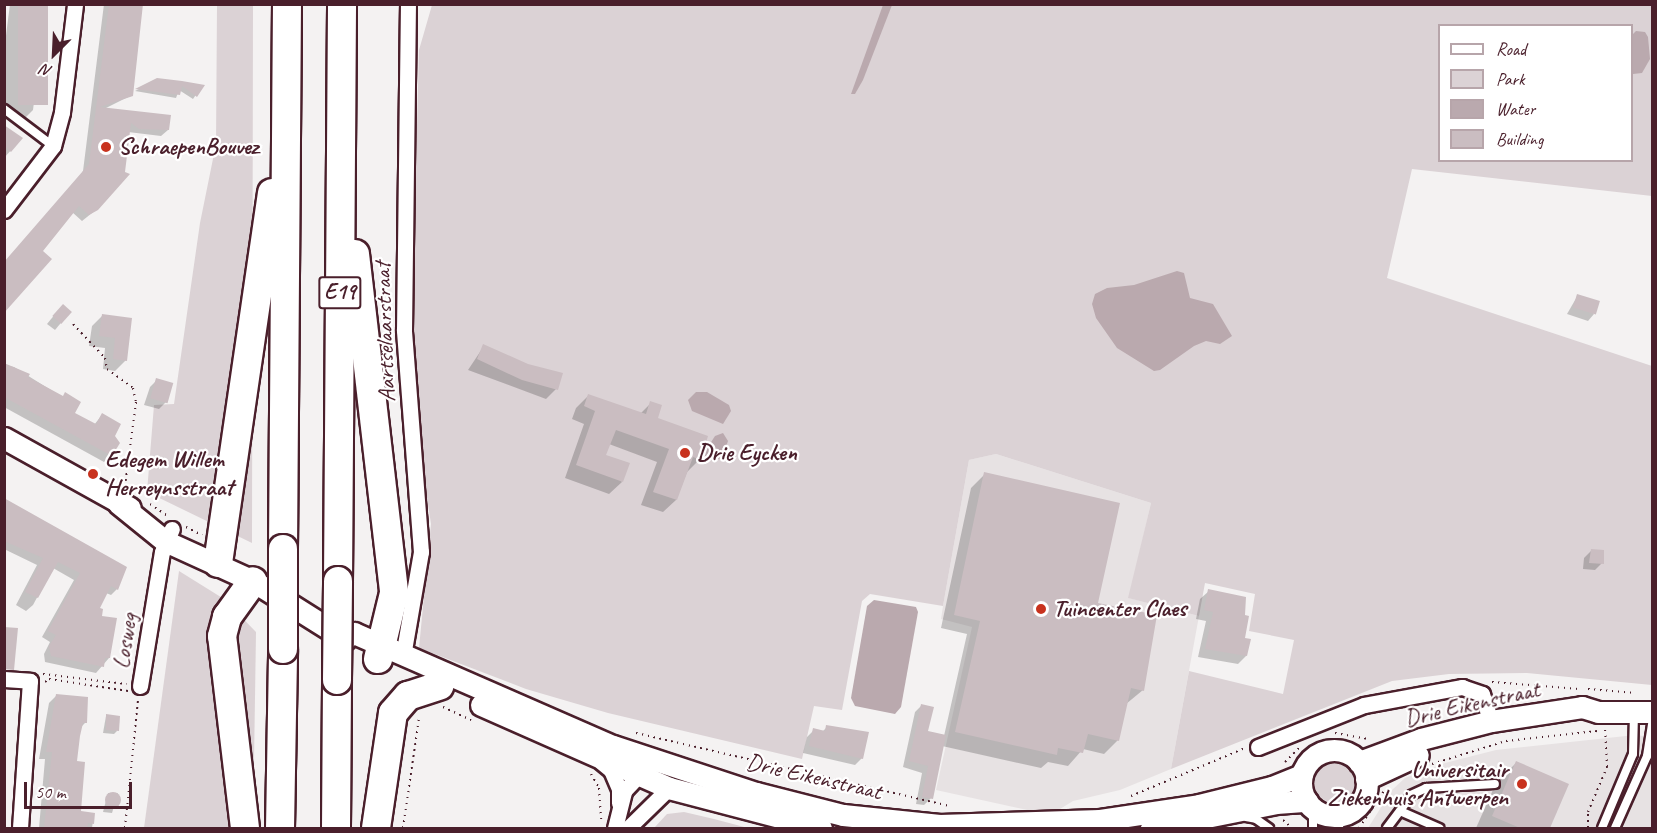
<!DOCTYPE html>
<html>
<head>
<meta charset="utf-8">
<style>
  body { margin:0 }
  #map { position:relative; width:1657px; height:833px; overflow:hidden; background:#f4f2f2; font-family:Caveat,sans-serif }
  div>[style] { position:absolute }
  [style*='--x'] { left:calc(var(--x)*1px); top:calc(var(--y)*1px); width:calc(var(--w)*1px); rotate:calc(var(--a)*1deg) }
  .built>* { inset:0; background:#e7e2e3 }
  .green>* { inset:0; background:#dbd2d5 }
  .round { border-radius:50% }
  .water>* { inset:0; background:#baa9ae }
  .shadow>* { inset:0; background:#0003 }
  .building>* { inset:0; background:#cabdc1; transform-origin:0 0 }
  .path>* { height:2px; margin-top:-1px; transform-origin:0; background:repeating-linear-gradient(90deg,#4a1f2b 0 1.5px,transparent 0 6px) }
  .roads { filter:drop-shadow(2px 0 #4a1f2b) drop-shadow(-2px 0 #4a1f2b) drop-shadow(0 2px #4a1f2b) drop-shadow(0 -2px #4a1f2b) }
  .lane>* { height:8px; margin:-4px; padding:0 4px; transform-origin:4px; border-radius:4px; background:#fff }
  .street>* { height:15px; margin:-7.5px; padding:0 7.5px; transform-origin:7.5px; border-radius:7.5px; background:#fff }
  .secondary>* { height:21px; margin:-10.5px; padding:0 10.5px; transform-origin:10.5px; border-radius:10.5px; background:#fff }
  .secondary>.ring { margin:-10.5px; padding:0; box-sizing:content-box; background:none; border:21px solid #fff; border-radius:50% }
  .highway>* { height:28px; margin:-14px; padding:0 14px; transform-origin:14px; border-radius:14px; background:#fff }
  .bridges { filter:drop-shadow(2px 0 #4a1f2b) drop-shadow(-2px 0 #4a1f2b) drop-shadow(0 2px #4a1f2b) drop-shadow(0 -2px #4a1f2b) }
  .highway-bridge>* { height:28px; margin:-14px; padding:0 14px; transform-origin:14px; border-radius:14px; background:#fff }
  .dots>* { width:16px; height:16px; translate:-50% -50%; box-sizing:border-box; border:3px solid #fff; border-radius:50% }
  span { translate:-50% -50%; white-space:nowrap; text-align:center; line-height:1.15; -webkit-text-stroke:4.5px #fff; paint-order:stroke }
  .shield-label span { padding:2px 4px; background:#fff; border:2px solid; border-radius:4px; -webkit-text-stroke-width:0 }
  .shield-label { font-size:22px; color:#4a1f2b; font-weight:700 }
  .poi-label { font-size:24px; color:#4a1f2b; font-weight:700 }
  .left { translate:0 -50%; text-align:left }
  .right { translate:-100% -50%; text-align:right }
  .street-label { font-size:24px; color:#4a1f2b }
  .frame { position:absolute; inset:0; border:6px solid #4a1f2b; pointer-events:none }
  .legend { position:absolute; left:1438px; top:24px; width:195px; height:138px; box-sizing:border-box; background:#fff; border:2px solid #b7a5aa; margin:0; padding:8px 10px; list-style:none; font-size:18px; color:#4a1f2b }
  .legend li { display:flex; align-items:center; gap:12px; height:30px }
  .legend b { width:30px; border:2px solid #b7a5aa }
  .north { position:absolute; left:24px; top:24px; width:60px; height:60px; -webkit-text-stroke:4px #fff; paint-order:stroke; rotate:204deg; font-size:16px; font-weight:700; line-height:24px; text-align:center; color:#4a1f2b }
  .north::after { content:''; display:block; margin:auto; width:21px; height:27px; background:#4a1f2b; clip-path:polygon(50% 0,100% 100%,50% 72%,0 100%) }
  .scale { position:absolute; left:24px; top:782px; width:108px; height:27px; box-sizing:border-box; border:3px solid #4a1f2b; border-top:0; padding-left:8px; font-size:18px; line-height:21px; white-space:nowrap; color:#4a1f2b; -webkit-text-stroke:4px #fff; paint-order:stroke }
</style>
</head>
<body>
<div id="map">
  <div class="built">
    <i style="clip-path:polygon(996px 454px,1151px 503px,1129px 598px,1199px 616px,1171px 769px,1120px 790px,1073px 801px,1060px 809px,1032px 811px,936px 790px,972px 627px,941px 619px,943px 606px,969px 460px)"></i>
    <i style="clip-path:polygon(1635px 735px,1652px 737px,1652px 828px,1368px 828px,1392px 790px,1405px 778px,1445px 763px,1496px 750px)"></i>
  </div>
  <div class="green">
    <i style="clip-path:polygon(217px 5px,253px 5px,252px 543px,147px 492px,154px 405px,174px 404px,200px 223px,216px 144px)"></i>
    <i style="clip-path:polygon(evenodd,432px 5px,1652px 5px,1652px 196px,1412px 169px,1387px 278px,1652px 366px,1652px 685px,1527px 673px,1449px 674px,1392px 681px,1171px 769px,1189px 671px,1283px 694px,1294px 640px,1249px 631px,1255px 594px,1205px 583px,1199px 616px,1128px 598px,1151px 503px,996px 454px,969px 460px,943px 606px,870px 594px,862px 601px,842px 710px,814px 706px,802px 759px,608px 713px,526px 689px,419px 648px,431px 524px,419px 444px,414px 323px,415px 201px,419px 50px,432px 5px,1440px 26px,1632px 26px,1632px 160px,1440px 160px,1440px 26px)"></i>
    <i style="clip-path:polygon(179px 571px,224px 599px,256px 632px,253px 828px,144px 828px)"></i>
    <i class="round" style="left:1314px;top:761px;width:42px;height:42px"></i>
    <i style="clip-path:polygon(684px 812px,714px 819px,748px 828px,654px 828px,667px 814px)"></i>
  </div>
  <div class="water">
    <i style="clip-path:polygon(883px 5px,892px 5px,863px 80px,855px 94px,851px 94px)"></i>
    <i style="clip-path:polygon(1636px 31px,1645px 32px,1648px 37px,1650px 59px,1642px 73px,1633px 74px,1632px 35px)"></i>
    <i style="clip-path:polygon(1177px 271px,1184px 273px,1190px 298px,1213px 304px,1232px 336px,1220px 344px,1206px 341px,1194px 346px,1160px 370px,1154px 371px,1117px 348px,1096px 318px,1092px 304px,1095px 294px,1107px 288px,1134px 285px)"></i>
    <i style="clip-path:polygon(696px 392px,707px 392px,729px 405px,731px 411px,723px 424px,692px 411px,688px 400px)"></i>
    <i style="clip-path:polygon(723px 433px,728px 441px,722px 458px,711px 461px,705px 456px,706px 450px,715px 436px)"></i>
    <i style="clip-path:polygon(874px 600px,916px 607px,918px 612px,901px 707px,895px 714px,855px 706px,851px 698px,867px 606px)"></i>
  </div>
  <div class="shadow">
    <i style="clip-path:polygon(10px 4px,47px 4px,33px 110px,23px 120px,4px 115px,4px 51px)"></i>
    <i style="clip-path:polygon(104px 4px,141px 4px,132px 95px,104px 109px,168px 130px,161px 136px,128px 132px,97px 209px,82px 221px,72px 212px,40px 251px,4px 311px,83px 171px)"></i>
    <i style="clip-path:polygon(157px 80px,202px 86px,193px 99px,179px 90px,176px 98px,135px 91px)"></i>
    <i style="clip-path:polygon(4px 126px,21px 139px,4px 158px)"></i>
    <i style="clip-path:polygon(1578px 295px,1594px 314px,1588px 321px,1567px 314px)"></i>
    <i style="clip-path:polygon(70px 312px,55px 330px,47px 324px,56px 313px)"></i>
    <i style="clip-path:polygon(102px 316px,131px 319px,126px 360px,115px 371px,103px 369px,105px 348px,89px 346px,92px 326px)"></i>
    <i style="clip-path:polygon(484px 346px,556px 389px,546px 399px,468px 370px)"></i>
    <i style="clip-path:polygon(4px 365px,14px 367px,62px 397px,73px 413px,94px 425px,102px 415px,118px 443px,111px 456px,104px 462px,4px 407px)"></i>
    <i style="clip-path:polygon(157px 380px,166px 402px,159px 409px,144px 405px,150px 387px)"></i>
    <i style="clip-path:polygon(588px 396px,640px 414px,651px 403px,656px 419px,700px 459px,687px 472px,676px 500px,663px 512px,641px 505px,657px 462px,609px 444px,604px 456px,622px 482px,609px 494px,565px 478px,584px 424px,572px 419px,576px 408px)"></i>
    <i style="clip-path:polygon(985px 474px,1096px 604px,1143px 690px,1126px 704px,1118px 740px,1104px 754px,1083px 749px,1068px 766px,1048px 762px,1041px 768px,942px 746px,931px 798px,924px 805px,916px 804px,922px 773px,903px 767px,915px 712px,922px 705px,926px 732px,944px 736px,967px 634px,941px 628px,971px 488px)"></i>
    <i style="clip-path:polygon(4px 501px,117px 589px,111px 595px,106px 593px,97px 609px,109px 658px,96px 673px,45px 662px,44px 654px,50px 642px,42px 637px,74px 580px,53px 568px,33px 605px,26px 611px,16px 605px,37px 565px,4px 549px)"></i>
    <i style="clip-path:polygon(1591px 551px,1602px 563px,1595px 570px,1583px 569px,1584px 558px)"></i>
    <i style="clip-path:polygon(1209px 591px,1243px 639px,1246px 656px,1238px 664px,1198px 657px,1206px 621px,1196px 619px,1200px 599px)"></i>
    <i style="clip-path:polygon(57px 695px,85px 723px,80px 728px,75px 762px,79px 812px,94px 814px,92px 828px,39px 828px,45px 759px,39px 759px,49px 703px)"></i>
    <i style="clip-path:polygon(4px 707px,6px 707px,4px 729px)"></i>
    <i style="clip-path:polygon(106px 716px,117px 731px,114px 734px,103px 733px)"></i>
    <i style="clip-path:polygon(827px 727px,862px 758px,855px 765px,803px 753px,807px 737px,814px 730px,822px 732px)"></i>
    <i style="clip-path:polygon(1516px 763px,1567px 785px,1548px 828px,1476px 828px,1496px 783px)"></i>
    <i style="clip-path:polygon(108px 793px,118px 793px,112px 813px,103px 812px)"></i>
  </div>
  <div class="building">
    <i style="left:18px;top:4px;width:30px;height:101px"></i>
    <i style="clip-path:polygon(109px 4px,143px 4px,133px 96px,100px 107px,171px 115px,169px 130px,139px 129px,131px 123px,125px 172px,130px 174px,98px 210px,89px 215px,79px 206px,43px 251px,52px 259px,4px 313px,4px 262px,89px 164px)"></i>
    <i style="clip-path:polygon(157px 78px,182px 81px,205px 85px,197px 97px,182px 86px,180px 95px,135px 89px)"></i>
    <i style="clip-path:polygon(4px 125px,23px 138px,11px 152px,4px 146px)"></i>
    <i style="left:1577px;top:294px;width:24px;height:14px;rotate:17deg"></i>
    <i style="left:63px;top:304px;width:12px;height:16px;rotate:42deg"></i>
    <i style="clip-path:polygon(102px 314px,132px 318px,127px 361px,113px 359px,115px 338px,99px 336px)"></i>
    <i style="clip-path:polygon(483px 344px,528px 364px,563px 373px,558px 390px,522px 380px,477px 359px)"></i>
    <i style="clip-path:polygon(4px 363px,30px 374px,28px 377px,63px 396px,65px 392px,81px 402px,75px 413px,96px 424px,102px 413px,121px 424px,115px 436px,120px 443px,112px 456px,4px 397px)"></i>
    <i style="left:156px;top:378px;width:18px;height:21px;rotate:16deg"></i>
    <i style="clip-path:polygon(588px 394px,646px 414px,650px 401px,662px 405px,658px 418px,708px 436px,701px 460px,693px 457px,677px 500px,653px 492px,669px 449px,616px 430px,606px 455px,630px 463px,623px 482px,576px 465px,595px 411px,584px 406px)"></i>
    <i style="clip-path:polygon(984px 472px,1120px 503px,1098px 603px,1157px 615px,1144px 691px,1131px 688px,1119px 741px,1088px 734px,1083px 753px,1058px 748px,1057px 755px,955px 732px,980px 621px,954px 615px)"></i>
    <i style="clip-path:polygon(4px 498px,127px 567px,118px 590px,111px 586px,100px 608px,103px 609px,102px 616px,117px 618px,110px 658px,105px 658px,104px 667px,51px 656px,49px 646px,56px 635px,48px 631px,80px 573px,58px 562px,38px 598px,25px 592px,43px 558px,4px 541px)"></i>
    <i style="clip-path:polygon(1591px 549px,1604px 550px,1604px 564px,1589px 563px)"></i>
    <i style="clip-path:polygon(1208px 589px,1246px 597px,1245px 615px,1249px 616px,1245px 638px,1251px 639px,1247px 656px,1205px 649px,1213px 612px,1204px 610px)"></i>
    <i style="clip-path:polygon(4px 627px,18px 628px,14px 670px,4px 669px)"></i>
    <i style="clip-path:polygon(56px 694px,88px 697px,87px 723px,83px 723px,80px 736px,77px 761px,85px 762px,81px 811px,95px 813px,94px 824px,88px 823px,87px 828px,44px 828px,52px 752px,46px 752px)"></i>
    <i style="clip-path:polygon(921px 704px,934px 707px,928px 731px,946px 735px,933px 799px,922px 797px,928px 766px,909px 761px)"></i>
    <i style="clip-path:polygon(106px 714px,120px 716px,119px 731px,106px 730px)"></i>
    <i style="clip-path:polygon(826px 725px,869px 732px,863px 759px,809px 746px,813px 728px,825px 731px)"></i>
    <i style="clip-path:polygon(1516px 761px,1569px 784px,1550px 828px,1520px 828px,1492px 816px)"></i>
    <i class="round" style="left:105px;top:792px;width:16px;height:16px"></i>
  </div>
  <div class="path">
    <i style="--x:73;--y:324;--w:47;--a:46.7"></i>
    <i style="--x:105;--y:358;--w:11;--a:80"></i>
    <i style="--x:107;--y:369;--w:32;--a:36"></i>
    <i style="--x:133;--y:388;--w:14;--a:78"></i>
    <i style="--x:136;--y:402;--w:84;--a:97.5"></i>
    <i style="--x:150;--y:504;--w:22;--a:34"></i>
    <i style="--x:186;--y:527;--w:18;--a:27"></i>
    <i style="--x:43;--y:674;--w:84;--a:6.9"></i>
    <i style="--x:45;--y:682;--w:5;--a:-37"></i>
    <i style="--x:49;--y:679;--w:80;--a:8.6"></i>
    <i style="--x:1492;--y:682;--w:87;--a:4.6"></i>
    <i style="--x:1588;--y:689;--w:48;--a:4.8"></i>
    <i style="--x:443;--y:707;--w:31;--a:25"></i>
    <i style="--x:636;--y:733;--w:321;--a:13.1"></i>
    <i style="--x:1335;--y:733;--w:34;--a:10"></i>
    <i style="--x:1285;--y:762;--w:21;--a:-45"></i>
    <i style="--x:1432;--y:764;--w:77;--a:-17.3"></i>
    <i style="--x:1506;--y:741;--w:92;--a:-6.3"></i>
    <i style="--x:591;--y:774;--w:16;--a:60"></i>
    <i style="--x:599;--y:788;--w:32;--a:86"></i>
    <i style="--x:1131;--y:796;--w:124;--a:-22.8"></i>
    <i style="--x:1283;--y:820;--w:12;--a:42"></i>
    <i style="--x:125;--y:828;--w:128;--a:-84.2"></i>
    <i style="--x:403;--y:828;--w:111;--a:-81.7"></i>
    <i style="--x:1359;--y:828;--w:45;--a:-56"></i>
    <i style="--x:1588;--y:828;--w:16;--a:-90"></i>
    <i style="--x:1588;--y:812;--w:49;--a:-67.1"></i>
    <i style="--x:1607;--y:767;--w:37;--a:-93"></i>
  </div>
  <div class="roads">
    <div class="lane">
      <i style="--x:4;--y:109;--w:61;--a:37.1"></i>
      <i style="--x:1313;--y:808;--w:20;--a:90"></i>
      <i style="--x:1400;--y:811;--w:19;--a:-55"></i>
      <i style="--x:1411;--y:795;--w:17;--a:-25"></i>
      <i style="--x:1426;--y:788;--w:69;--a:-3.3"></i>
      <i style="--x:1246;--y:817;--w:10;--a:11"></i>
      <i style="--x:1256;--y:819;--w:16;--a:35"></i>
      <i style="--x:1338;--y:828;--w:14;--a:-65"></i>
      <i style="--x:1387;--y:828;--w:21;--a:-53"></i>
      <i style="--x:1400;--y:811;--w:43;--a:23.6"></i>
      <i style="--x:1602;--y:828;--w:80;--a:-67.3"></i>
      <i style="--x:1633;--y:754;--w:41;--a:-88.6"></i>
      <i style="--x:1615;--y:828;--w:79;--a:-66"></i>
      <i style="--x:1647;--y:756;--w:33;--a:-81"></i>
    </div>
    <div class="street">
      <i style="--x:4;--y:210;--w:81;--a:-52.6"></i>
      <i style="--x:53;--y:146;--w:35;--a:-75"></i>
      <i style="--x:62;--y:112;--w:109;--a:-83.1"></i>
      <i style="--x:403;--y:656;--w:106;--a:-80.2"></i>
      <i style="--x:421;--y:552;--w:223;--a:-94.4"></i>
      <i style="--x:404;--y:330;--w:326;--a:-89.3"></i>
      <i style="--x:4;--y:679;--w:26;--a:4"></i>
      <i style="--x:30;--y:681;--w:147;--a:93.9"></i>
      <i style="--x:140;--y:686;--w:136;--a:-80.7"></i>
      <i style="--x:162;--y:552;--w:25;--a:-67"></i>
      <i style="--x:1258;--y:747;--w:114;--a:-21.6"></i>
      <i style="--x:1364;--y:705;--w:100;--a:-10.4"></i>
      <i style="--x:1462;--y:687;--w:21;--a:19"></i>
      <i style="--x:1482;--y:694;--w:28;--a:72"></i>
      <i style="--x:601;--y:762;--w:13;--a:39"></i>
      <i style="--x:611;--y:770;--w:21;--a:67"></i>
      <i style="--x:619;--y:789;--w:14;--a:90"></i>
      <i style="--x:615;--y:828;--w:38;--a:-76"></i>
      <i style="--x:624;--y:791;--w:19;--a:-47"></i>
      <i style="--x:637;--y:777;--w:13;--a:-23"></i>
      <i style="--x:628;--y:828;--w:57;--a:-44.3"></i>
    </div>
    <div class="secondary">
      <i style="--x:4;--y:438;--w:144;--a:29.1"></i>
      <i style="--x:118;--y:503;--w:60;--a:39"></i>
      <i style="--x:165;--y:541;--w:97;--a:24.4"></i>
      <i style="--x:253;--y:581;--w:109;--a:32.2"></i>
      <i style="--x:338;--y:633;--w:16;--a:0"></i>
      <i style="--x:354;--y:633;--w:283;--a:23.6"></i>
      <i style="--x:613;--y:746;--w:151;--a:18.2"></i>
      <i style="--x:756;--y:793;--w:90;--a:14.2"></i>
      <i style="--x:843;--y:815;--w:97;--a:5.9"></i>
      <i style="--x:939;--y:825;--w:161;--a:-1.8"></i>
      <i style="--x:1100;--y:820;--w:100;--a:-8.6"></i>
      <i style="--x:1199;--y:805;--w:75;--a:-13.9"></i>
      <i style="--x:1272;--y:787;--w:32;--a:-22"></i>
      <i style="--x:481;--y:705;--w:206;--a:23.8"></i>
      <i style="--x:669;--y:788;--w:157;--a:14.7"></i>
      <i class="ring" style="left:1301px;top:750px;width:45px;height:45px"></i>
      <i style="--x:1359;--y:762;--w:66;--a:-20.4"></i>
      <i style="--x:1421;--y:739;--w:72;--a:-14.4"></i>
      <i style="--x:1491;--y:721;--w:92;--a:-8.7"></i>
      <i style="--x:1582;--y:707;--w:17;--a:17"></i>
      <i style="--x:1598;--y:712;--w:54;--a:0"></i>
      <i style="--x:1366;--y:779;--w:57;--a:-24.8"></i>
      <i style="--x:1151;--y:828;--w:127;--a:-11.3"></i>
      <i style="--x:1276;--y:803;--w:31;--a:-4"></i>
    </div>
    <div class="highway">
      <i style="--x:355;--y:254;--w:341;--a:83.4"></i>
      <i style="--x:394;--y:593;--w:68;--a:103.6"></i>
      <i style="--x:283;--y:549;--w:545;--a:-89.58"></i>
      <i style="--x:218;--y:563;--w:374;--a:-81.7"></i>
      <i style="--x:338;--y:581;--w:577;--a:-89.6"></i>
      <i style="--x:245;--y:828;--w:193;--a:-96.8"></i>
      <i style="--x:222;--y:636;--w:20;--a:-75"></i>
      <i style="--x:227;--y:617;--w:44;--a:-54.2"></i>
      <i style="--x:280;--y:828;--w:179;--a:-89"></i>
      <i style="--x:336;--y:828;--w:148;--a:-89.6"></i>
      <i style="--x:376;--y:828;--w:116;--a:-81.6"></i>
      <i style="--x:393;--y:713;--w:23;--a:-49"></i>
      <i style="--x:408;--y:696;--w:33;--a:-18"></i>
    </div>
  </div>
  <div class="bridges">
    <div class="highway-bridge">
      <i style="--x:283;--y:549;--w:100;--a:90"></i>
      <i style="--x:337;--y:680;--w:99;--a:-89.4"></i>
    </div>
  </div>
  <div class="dots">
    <i style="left:106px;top:147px;background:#c8321e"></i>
    <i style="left:685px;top:453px;background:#c8321e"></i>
    <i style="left:93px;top:474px;background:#c8321e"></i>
    <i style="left:1041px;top:609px;background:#c8321e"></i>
    <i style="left:1522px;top:784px;background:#c8321e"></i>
  </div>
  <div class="shield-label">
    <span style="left:340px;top:293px">E19</span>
  </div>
  <div class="poi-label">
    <span class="left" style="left:118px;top:147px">SchraepenBouvez</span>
    <span class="left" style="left:697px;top:453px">Drie Eycken</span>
    <span class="left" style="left:105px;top:474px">Edegem Willem<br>Herreynsstraat</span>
    <span class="left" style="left:1053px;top:609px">Tuincenter Claes</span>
    <span class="right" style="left:1508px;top:784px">Universitair<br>Ziekenhuis Antwerpen</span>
  </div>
  <div class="street-label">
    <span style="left:385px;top:332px;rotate:-92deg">Aartselaarstraat</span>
    <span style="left:125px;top:641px;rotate:-81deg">Losweg</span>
    <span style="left:1472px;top:704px;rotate:-13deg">Drie Eikenstraat</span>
    <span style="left:814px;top:777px;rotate:13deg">Drie Eikenstraat</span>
  </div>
  <div class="frame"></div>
  <ul class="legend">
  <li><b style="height:8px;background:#fff"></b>Road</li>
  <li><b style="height:16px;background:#dbd2d5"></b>Park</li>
  <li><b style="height:16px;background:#baa9ae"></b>Water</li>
  <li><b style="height:16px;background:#cabdc1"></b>Building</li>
  </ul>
  <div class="north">N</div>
  <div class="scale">50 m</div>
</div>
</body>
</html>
